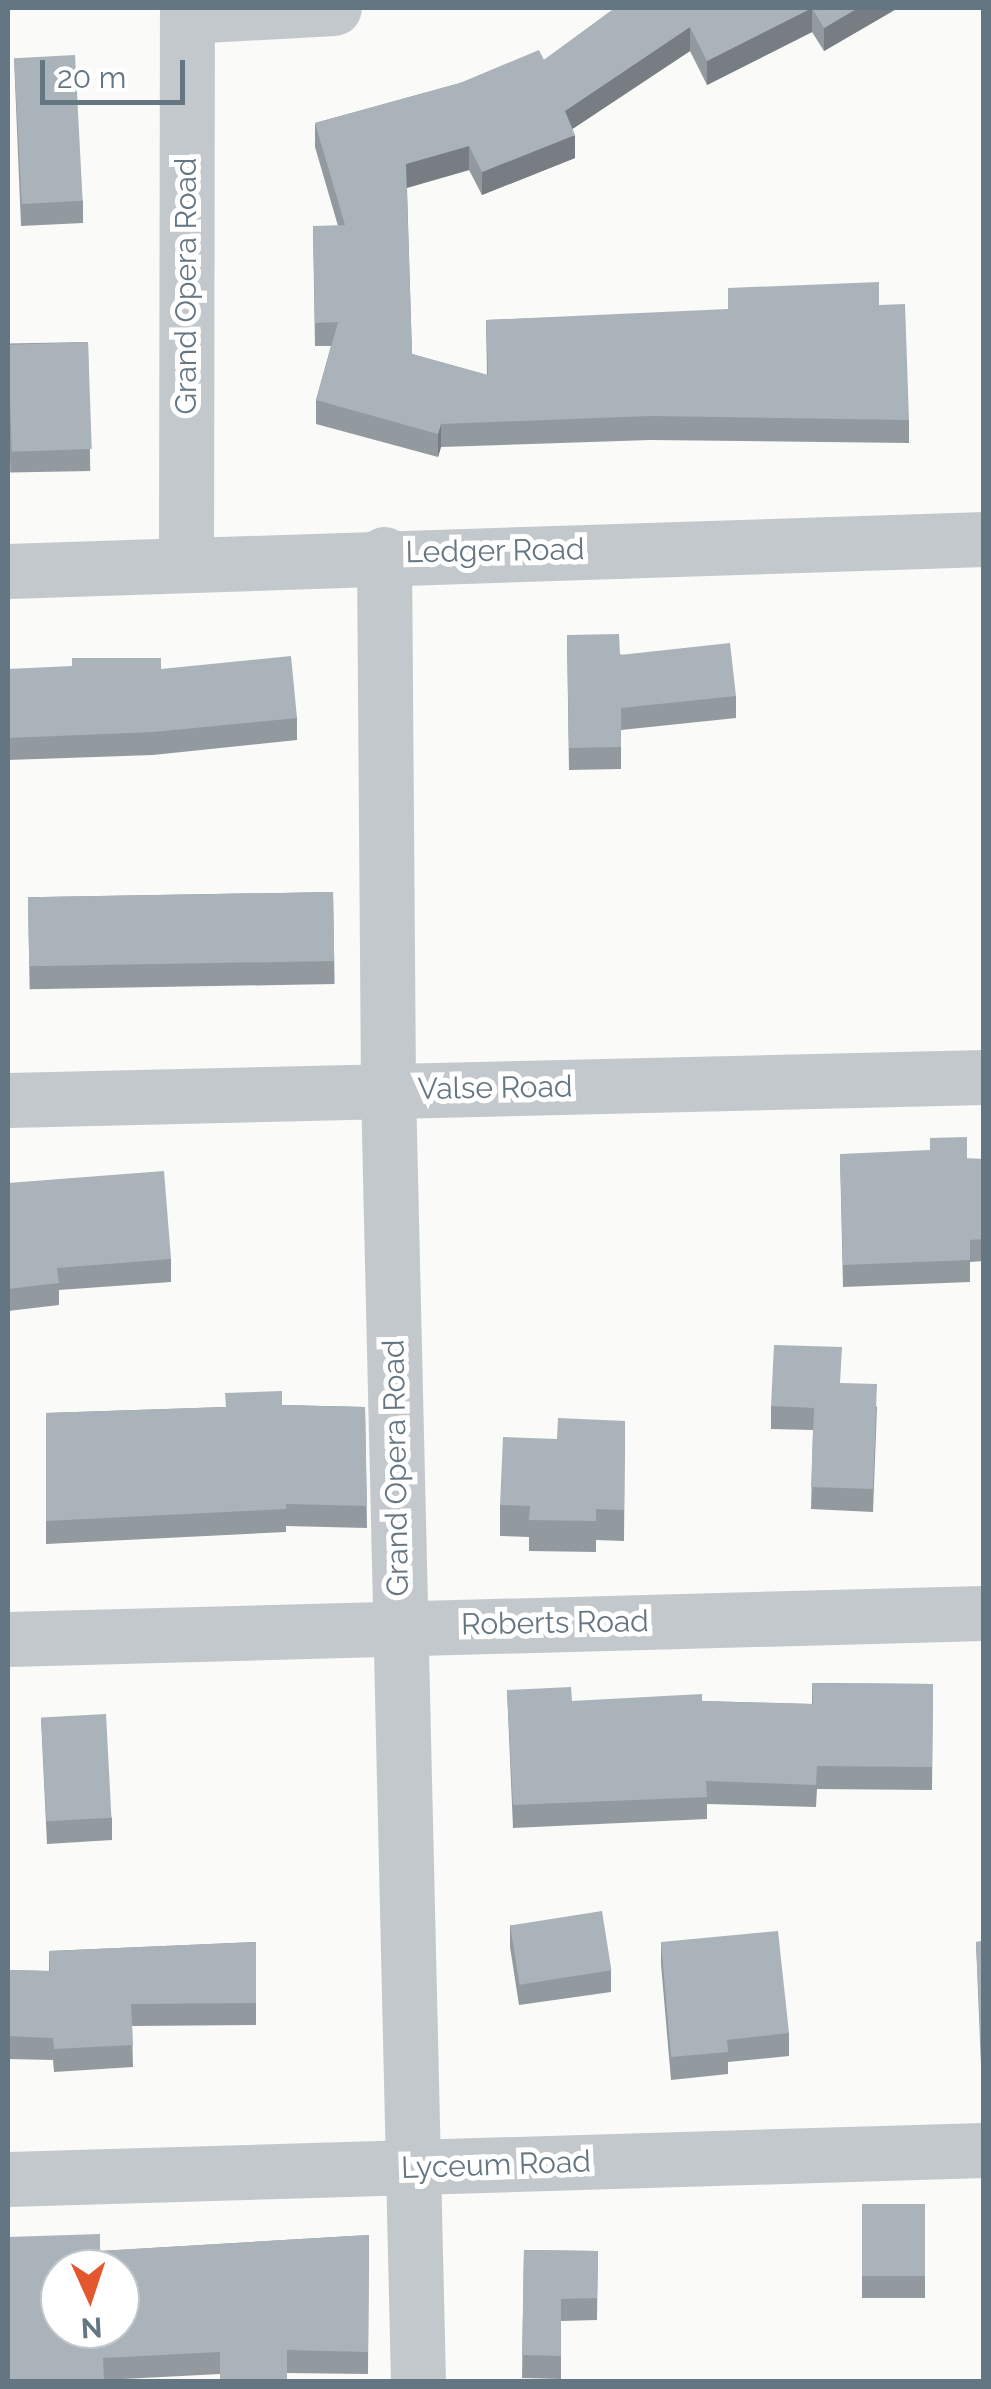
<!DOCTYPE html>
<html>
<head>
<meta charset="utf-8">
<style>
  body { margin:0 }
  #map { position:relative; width:991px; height:2389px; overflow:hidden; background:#fafaf8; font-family:Raleway,sans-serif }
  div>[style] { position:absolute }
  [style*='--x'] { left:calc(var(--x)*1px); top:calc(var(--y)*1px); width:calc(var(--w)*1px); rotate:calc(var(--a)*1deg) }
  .minor>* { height:55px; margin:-27.5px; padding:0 27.5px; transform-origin:27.5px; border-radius:27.5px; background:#c3c8cc }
  .wall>* { inset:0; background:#929a9f; transform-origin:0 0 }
  .shaded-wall>* { inset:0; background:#777d82 }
  .building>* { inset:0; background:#aab3b9; transform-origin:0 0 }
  span { translate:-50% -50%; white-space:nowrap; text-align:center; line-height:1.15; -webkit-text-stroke:10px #fff; paint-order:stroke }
  .street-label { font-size:30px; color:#657683 }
  .frame { position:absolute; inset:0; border:10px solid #657683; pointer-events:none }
  .north { position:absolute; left:40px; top:2249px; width:100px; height:100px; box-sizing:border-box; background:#fff; border:2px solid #c1c8cd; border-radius:50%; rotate:177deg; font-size:28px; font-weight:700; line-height:40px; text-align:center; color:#657683 }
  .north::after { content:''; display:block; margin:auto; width:35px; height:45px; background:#e4572e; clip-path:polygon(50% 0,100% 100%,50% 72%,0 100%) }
  .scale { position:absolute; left:40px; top:60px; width:145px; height:45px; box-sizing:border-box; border:5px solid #657683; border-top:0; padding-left:12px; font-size:30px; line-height:35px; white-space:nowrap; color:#657683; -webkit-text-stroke:8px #fff; paint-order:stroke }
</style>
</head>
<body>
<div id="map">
  <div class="minor">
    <i style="--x:187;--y:16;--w:147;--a:-3.1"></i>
    <i style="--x:384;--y:554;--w:536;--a:89.57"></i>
    <i style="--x:388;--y:1090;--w:1292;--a:88.67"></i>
    <i style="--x:186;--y:564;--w:556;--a:-89.9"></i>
    <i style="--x:8;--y:571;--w:977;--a:-1.88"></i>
    <i style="--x:8;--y:1100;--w:976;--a:-1.35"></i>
    <i style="--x:8;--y:1639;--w:976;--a:-1.53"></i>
    <i style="--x:8;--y:2179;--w:976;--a:-1.7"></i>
  </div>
  <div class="wall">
    <i style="clip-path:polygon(615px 8px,898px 8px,824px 51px,812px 32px,707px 85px,690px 51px,572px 129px,575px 158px,482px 195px,469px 170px,407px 188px,412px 354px,487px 375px,486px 320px,879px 305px,909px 420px,909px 443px,650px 440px,441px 447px,438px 457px,316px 424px,316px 400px,331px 346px,315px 346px,313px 226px,338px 226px,315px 147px,315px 123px,544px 60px)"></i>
    <i style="clip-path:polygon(14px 58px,83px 201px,83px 223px,21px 226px)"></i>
    <i style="left:88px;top:342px;width:129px;height:80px;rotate:89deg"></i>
    <i style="clip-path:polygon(567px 635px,736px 696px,736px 718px,621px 730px,621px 769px,569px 770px)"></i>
    <i style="clip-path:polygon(8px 669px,161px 669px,297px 718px,297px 740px,153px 755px,8px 760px)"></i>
    <i style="left:333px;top:892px;width:92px;height:305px;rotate:89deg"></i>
    <i style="clip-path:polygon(840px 1154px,984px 1159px,984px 1261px,970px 1262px,970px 1282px,843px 1287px)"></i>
    <i style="clip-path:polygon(8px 1183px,171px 1259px,171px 1282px,59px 1290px,59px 1305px,8px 1311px)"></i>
    <i style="clip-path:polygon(841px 1383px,877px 1407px,873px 1512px,811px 1509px,813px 1430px,771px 1429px,771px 1406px)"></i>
    <i style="clip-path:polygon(282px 1405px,365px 1407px,367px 1528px,286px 1526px,286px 1532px,46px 1544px,46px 1413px)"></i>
    <i style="clip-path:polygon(625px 1421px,624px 1541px,596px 1540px,596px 1552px,529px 1551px,529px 1537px,500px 1536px,500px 1505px,557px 1439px)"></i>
    <i style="clip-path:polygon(812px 1683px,933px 1684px,932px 1790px,817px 1789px,816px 1807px,707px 1804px,707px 1819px,513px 1828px,507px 1690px,572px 1701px,702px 1701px,812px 1704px)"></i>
    <i style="clip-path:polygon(41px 1718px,112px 1818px,112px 1840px,47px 1844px)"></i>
    <i style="clip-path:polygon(510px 1925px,611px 1970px,611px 1992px,519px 2005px,510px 1947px)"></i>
    <i style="clip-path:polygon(984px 1941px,984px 2089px,982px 2089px,976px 1942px)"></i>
    <i style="clip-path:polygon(256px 1942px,256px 2025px,132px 2026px,133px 2067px,54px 2072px,53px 2060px,8px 2059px,8px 1970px,49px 1971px,49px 1951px)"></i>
    <i style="clip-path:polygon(661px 1942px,789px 2033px,789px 2056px,728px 2062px,728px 2074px,671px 2080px,661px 1964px)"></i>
    <i style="left:862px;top:2204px;width:63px;height:94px"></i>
    <i style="clip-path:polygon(369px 2235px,368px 2374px,287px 2373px,220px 2374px,104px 2380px,104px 2382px,8px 2382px,100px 2251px)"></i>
    <i style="clip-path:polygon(524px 2250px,598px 2251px,597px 2320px,561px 2321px,561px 2379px,522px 2378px)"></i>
  </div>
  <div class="shaded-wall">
    <i style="clip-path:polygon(812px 8px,812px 32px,707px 85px,707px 61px)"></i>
    <i style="clip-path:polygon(858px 8px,898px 8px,824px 51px,824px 28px)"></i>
    <i style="clip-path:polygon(690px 27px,690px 51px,565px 134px,565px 111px)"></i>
    <i style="clip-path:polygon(575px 135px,575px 158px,482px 195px,482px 172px)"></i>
    <i style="clip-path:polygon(469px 146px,469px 170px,406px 188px,406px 164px)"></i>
    <i style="clip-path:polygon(441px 424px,441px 447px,438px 457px,438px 434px)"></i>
  </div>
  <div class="building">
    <i style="clip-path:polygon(615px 8px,858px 8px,824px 28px,812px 8px,707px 61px,690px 27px,565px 111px,575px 135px,482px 172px,469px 146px,406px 164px,412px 354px,488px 375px,486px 320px,728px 309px,728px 288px,879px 282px,879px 305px,905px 304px,909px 420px,650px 416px,441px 424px,438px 434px,316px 400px,338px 322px,315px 323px,313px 226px,345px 225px,315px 123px,460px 83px,539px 50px,544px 60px)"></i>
    <i style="left:75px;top:55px;width:146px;height:61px;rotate:87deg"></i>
    <i style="left:88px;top:342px;width:107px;height:80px;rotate:88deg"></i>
    <i style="clip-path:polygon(619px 634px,620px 655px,730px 643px,736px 696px,621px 708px,621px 747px,569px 748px,567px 635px)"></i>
    <i style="clip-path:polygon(291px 656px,297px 718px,153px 732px,8px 738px,8px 669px,72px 666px,72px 658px,161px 658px,161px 669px)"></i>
    <i style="left:333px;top:892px;width:69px;height:305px;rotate:89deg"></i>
    <i style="clip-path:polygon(967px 1137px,967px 1159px,984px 1159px,984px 1239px,970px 1240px,970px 1260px,843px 1265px,840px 1154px,930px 1150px,930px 1138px)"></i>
    <i style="clip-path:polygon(164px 1171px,171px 1259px,57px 1268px,59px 1283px,8px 1289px,8px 1183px)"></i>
    <i style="clip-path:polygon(774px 1345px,842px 1347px,840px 1383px,877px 1384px,873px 1489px,811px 1487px,814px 1408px,771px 1406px)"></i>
    <i style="clip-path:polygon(282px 1391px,282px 1405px,365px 1407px,367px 1506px,286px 1504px,286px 1509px,46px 1521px,46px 1413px,226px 1407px,225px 1393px)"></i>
    <i style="clip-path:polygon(558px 1418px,625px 1421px,624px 1510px,596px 1509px,596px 1521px,529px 1520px,530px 1506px,500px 1505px,503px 1437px,557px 1439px)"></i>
    <i style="clip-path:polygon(812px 1683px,933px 1684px,932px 1767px,817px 1766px,816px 1785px,706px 1781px,707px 1797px,513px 1805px,507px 1690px,571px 1687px,572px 1701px,702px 1694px,702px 1701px,813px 1704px)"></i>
    <i style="left:106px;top:1714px;width:104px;height:65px;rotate:87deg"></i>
    <i style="left:602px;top:1911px;width:60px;height:93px;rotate:81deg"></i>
    <i style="clip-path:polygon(778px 1931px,789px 2033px,727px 2040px,728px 2052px,671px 2057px,661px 1942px)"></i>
    <i style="clip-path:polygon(984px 1941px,984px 2067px,982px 2067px,976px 1942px)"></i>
    <i style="clip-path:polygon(256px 1942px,256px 2003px,131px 2004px,133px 2045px,54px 2049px,53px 2038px,8px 2036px,8px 1970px,50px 1971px,49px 1951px)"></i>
    <i style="left:862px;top:2204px;width:63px;height:72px"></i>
    <i style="clip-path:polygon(evenodd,100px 2234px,100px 2251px,369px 2235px,368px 2352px,287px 2350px,287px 2382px,220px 2382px,220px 2352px,103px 2358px,104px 2382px,54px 2382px,54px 2380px,8px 2382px,8px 2237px,100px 2234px,60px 2269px,120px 2269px,120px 2329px,60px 2329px,60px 2269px)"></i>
    <i style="clip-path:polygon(524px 2250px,598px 2251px,597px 2298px,561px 2299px,561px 2356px,522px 2355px)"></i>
  </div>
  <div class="street-label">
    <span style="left:186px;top:286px;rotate:-90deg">Grand Opera Road</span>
    <span style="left:495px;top:551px;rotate:-1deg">Ledger Road</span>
    <span style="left:495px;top:1088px;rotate:-1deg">Valse Road</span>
    <span style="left:396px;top:1468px;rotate:-91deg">Grand Opera Road</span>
    <span style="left:555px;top:1623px;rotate:-1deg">Roberts Road</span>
    <span style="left:496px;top:2165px;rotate:-2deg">Lyceum Road</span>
  </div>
  <div class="frame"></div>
  <div class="north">N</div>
  <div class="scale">20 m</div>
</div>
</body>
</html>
